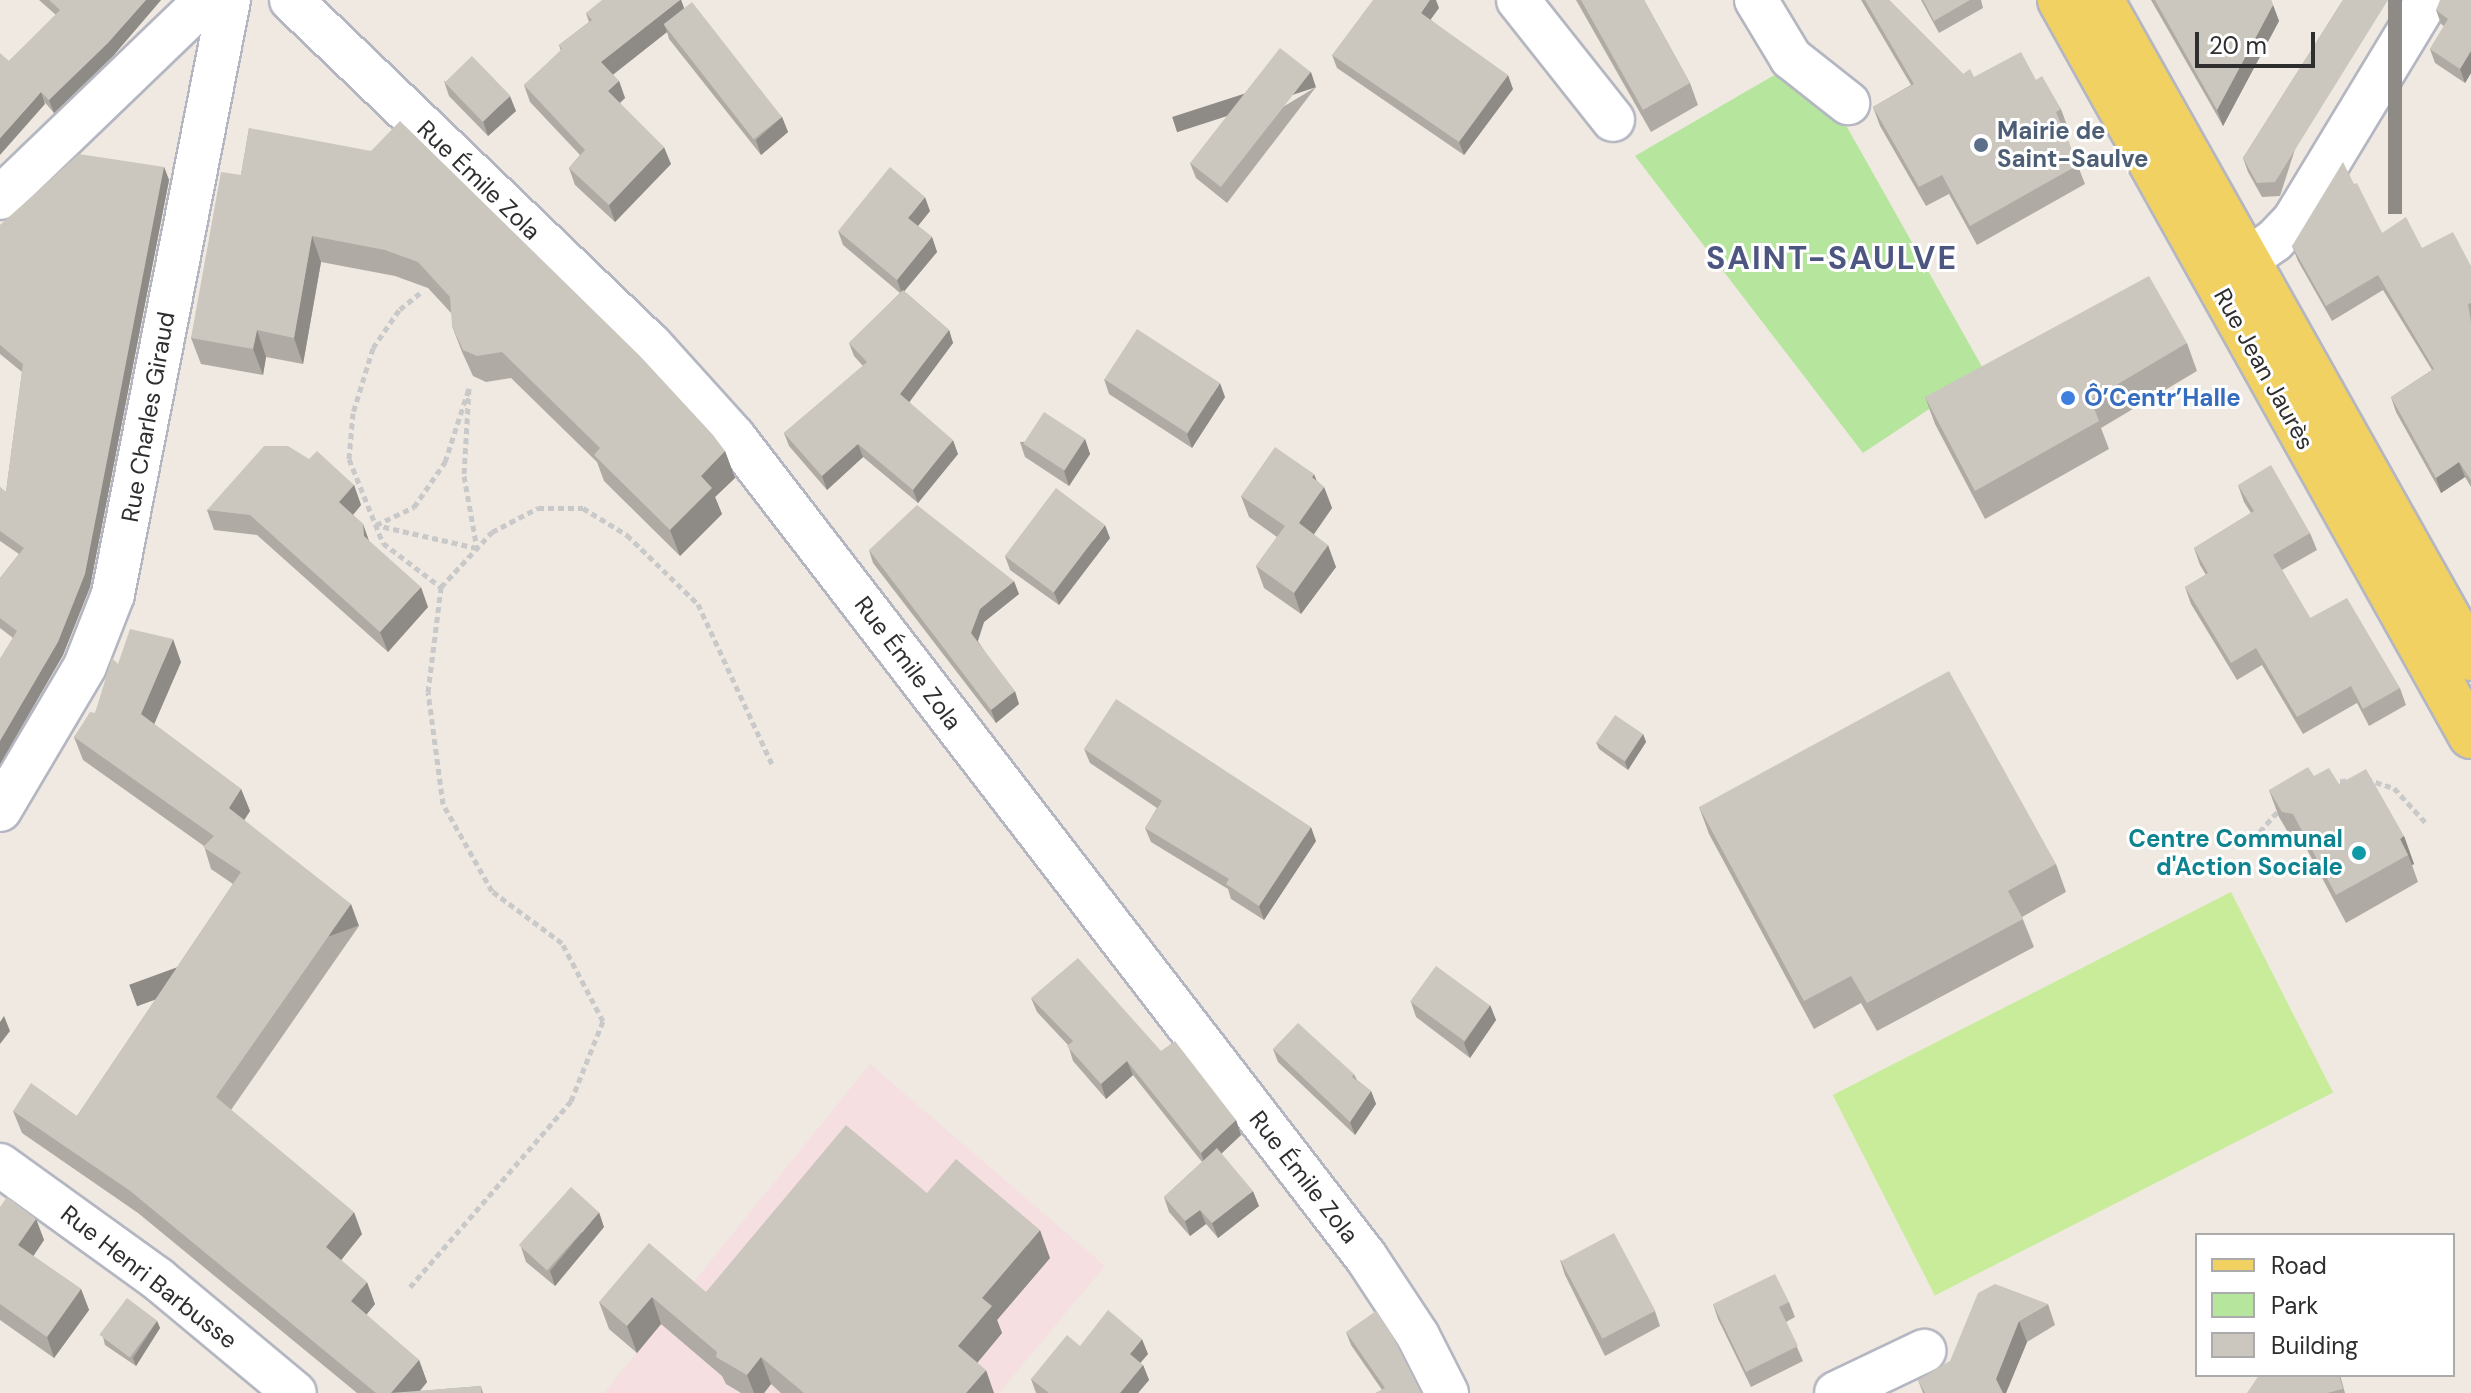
<!DOCTYPE html>
<html>
<head>
<meta charset="utf-8">
<style>
  body { margin:0 }
  #map { position:relative; width:2471px; height:1393px; overflow:hidden; background:#efe9e1; font-family:"DM Sans",sans-serif }
  div>[style] { position:absolute }
  [style*='--x'] { left:calc(var(--x)*1px); top:calc(var(--y)*1px); width:calc(var(--w)*1px); rotate:calc(var(--a)*1deg) }
  .medical>* { inset:0; background:#f5dfe0 }
  .green>* { inset:0; background:#b6e59e }
  .pitch>* { inset:0; background:#c9ec9a; transform-origin:0 0 }
  .path>* { height:5px; margin-top:-2.5px; transform-origin:0; background:repeating-linear-gradient(90deg,#c9c9c9 0 6px,transparent 0 10px) }
  .roads { filter:drop-shadow(2px 0 #b4b7c1) drop-shadow(-2px 0 #b4b7c1) drop-shadow(0 2px #b4b7c1) drop-shadow(0 -2px #b4b7c1) }
  .minor>* { height:42px; margin:-21px; padding:0 21px; transform-origin:21px; border-radius:21px; background:#fff }
  .major>* { height:44px; margin:-22px; padding:0 22px; transform-origin:22px; border-radius:22px; background:#f2d163 }
  .wall>* { inset:0; background:#afaba4 }
  .shaded-wall>* { inset:0; background:#8e8b86; transform-origin:0 0 }
  .building>* { inset:0; background:#cbc7bf; transform-origin:0 0 }
  .dots>* { width:22px; height:22px; translate:-50% -50%; box-sizing:border-box; border:4px solid #fff; border-radius:50% }
  span { translate:-50% -50%; white-space:nowrap; text-align:center; line-height:1.15; -webkit-text-stroke:6px #fff; paint-order:stroke }
  .service-label { font-size:24px; color:#4e5e75; font-weight:700 }
  .left { translate:0 -50%; text-align:left }
  .street-label { font-size:24px; color:#2e2e2e }
  .shop-label { font-size:24px; color:#366cbe; font-weight:700 }
  .culture-label { font-size:24px; color:#0d838f; font-weight:700 }
  .right { translate:-100% -50%; text-align:right }
  .district-label { font-size:32px; color:#4d5680; font-weight:700; letter-spacing:2px }
  .legend { position:absolute; left:2195px; top:1233px; width:260px; height:144px; box-sizing:border-box; background:#fff; border:2px solid #ababab; margin:0; padding:10px 14px; list-style:none; font-size:24px; color:#2e2e2e }
  .legend li { display:flex; align-items:center; gap:16px; height:40px }
  .legend b { width:40px; border:2px solid #ababab }
  .scale { position:absolute; left:2195px; top:32px; width:120px; height:36px; box-sizing:border-box; border:4px solid #2e2e2e; border-top:0; padding-left:10px; font-size:24px; line-height:28px; white-space:nowrap; color:#2e2e2e; -webkit-text-stroke:6px #fff; paint-order:stroke }
</style>
</head>
<body>
<div id="map">
  <div class="medical">
    <i style="clip-path:polygon(870px 1064px,1105px 1266px,999px 1393px,604px 1393px)"></i>
  </div>
  <div class="green">
    <i style="clip-path:polygon(1807px 56px,1985px 372px,1863px 453px,1635px 156px)"></i>
  </div>
  <div class="pitch">
    <i style="left:2231px;top:892px;width:225px;height:447px;rotate:63deg"></i>
  </div>
  <div class="path">
    <i style="--x:420;--y:293;--w:27;--a:141"></i>
    <i style="--x:399;--y:310;--w:46;--a:124.4"></i>
    <i style="--x:373;--y:348;--w:68;--a:107.1"></i>
    <i style="--x:353;--y:413;--w:46;--a:95"></i>
    <i style="--x:349;--y:459;--w:91;--a:68"></i>
    <i style="--x:383;--y:543;--w:73;--a:37.2"></i>
    <i style="--x:441;--y:587;--w:75;--a:-47.2"></i>
    <i style="--x:492;--y:532;--w:52;--a:-27.6"></i>
    <i style="--x:538;--y:508;--w:45;--a:0"></i>
    <i style="--x:583;--y:508;--w:52;--a:31.5"></i>
    <i style="--x:627;--y:535;--w:99;--a:44.2"></i>
    <i style="--x:698;--y:604;--w:176;--a:65.2"></i>
    <i style="--x:469;--y:388;--w:88;--a:93.3"></i>
    <i style="--x:464;--y:476;--w:73;--a:79.8"></i>
    <i style="--x:477;--y:548;--w:104;--a:-167.2"></i>
    <i style="--x:376;--y:525;--w:42;--a:-25.3"></i>
    <i style="--x:414;--y:507;--w:55;--a:-55.4"></i>
    <i style="--x:445;--y:462;--w:78;--a:-72"></i>
    <i style="--x:2366;--y:779;--w:29;--a:18"></i>
    <i style="--x:2394;--y:788;--w:49;--a:47.5"></i>
    <i style="--x:2330;--y:782;--w:22;--a:-5"></i>
    <i style="--x:2253;--y:839;--w:40;--a:-48"></i>
    <i style="--x:410;--y:1287;--w:246;--a:-49.1"></i>
    <i style="--x:571;--y:1101;--w:86;--a:-68.2"></i>
    <i style="--x:603;--y:1021;--w:88;--a:-117.7"></i>
    <i style="--x:562;--y:943;--w:87;--a:-143.4"></i>
    <i style="--x:492;--y:891;--w:100;--a:-119.4"></i>
    <i style="--x:443;--y:804;--w:113;--a:-97.6"></i>
    <i style="--x:428;--y:692;--w:106;--a:-82.9"></i>
  </div>
  <div class="roads">
    <div class="minor">
      <i style="--x:291;--y:0;--w:499;--a:43.8"></i>
      <i style="--x:651;--y:345;--w:124;--a:47.9"></i>
      <i style="--x:734;--y:437;--w:1035;--a:52.38"></i>
      <i style="--x:1366;--y:1257;--w:95;--a:56.6"></i>
      <i style="--x:1418;--y:1336;--w:64;--a:63"></i>
      <i style="--x:1518;--y:0;--w:153;--a:51.6"></i>
      <i style="--x:1756;--y:0;--w:68;--a:58.9"></i>
      <i style="--x:1791;--y:58;--w:73;--a:38.3"></i>
      <i style="--x:0;--y:198;--w:286;--a:-43.9"></i>
      <i style="--x:2218;--y:280;--w:68;--a:-34.9"></i>
      <i style="--x:2274;--y:241;--w:29;--a:-46"></i>
      <i style="--x:2294;--y:220;--w:257;--a:-58.8"></i>
      <i style="--x:0;--y:810;--w:167;--a:-59.4"></i>
      <i style="--x:85;--y:666;--w:77;--a:-68.7"></i>
      <i style="--x:113;--y:594;--w:605;--a:-78.95"></i>
      <i style="--x:0;--y:1165;--w:195;--a:35.8"></i>
      <i style="--x:158;--y:1279;--w:178;--a:39.8"></i>
      <i style="--x:1836;--y:1393;--w:98;--a:-25.5"></i>
    </div>
    <div class="major">
      <i style="--x:2060;--y:0;--w:843;--a:60.82"></i>
      <i style="--x:2101;--y:0;--w:755;--a:60.65"></i>
    </div>
  </div>
  <div class="wall">
    <i style="clip-path:polygon(39px 0,161px 0,113px 56px,54px 113px,9px 61px,56px 15px)"></i>
    <i style="clip-path:polygon(681px 0,684px 8px,782px 117px,788px 132px,761px 155px,669px 39px,667px 32px,613px 75px,619px 81px,625px 98px,620px 103px,671px 164px,615px 222px,575px 185px,569px 168px,580px 155px,530px 102px,524px 85px,561px 51px,559px 45px,589px 22px,586px 13px)"></i>
    <i style="clip-path:polygon(1576px 0,1644px 0,1690px 83px,1698px 105px,1651px 132px)"></i>
    <i style="clip-path:polygon(1861px 0,1889px 0,1963px 74px,1974px 77px,2036px 80px,2061px 109px,2068px 128px,2064px 130px,2085px 184px,1977px 245px,1949px 194px,1926px 206px,1880px 126px,1873px 107px,1911px 85px)"></i>
    <i style="clip-path:polygon(1921px 0,1981px 0,1983px 8px,1939px 33px)"></i>
    <i style="clip-path:polygon(2151px 0,2271px 0,2279px 21px,2223px 126px)"></i>
    <i style="clip-path:polygon(2343px 0,2280px 196px,2262px 197px,2248px 172px,2243px 158px)"></i>
    <i style="clip-path:polygon(2471px 0,2471px 73px,2465px 83px,2435px 63px,2430px 49px,2444px 26px,2441px 24px,2436px 10px)"></i>
    <i style="clip-path:polygon(1439px 8px,1430px 19px,1513px 89px,1464px 155px,1337px 68px,1332px 55px)"></i>
    <i style="clip-path:polygon(444px 81px,516px 111px,488px 136px,449px 96px)"></i>
    <i style="clip-path:polygon(1316px 87px,1227px 203px,1196px 178px,1190px 163px)"></i>
    <i style="clip-path:polygon(249px 128px,725px 451px,735px 478px,715px 497px,722px 514px,680px 556px,604px 481px,597px 462px,511px 378px,486px 382px,473px 376px,462px 352px,452px 326px,452px 314px,428px 288px,395px 276px,321px 262px,303px 364px,266px 357px,263px 375px,201px 364px,191px 338px,241px 175px)"></i>
    <i style="clip-path:polygon(164px 167px,169px 180px,90px 587px,63px 655px,0 764px,0 659px,13px 638px,0 628px,0 578px,19px 554px,0 541px,0 487px,6px 492px,22px 372px,0 354px,0 225px)"></i>
    <i style="clip-path:polygon(2354px 184px,2382px 233px,2471px 266px,2471px 487px,2465px 477px,2441px 493px,2396px 412px,2391px 397px,2432px 370px,2383px 290px,2332px 321px,2298px 261px,2292px 246px)"></i>
    <i style="clip-path:polygon(930px 211px,918px 226px,932px 237px,937px 252px,904px 291px,949px 330px,953px 343px,909px 402px,958px 454px,918px 503px,863px 457px,827px 490px,789px 446px,784px 433px,863px 366px,854px 356px,849px 343px,900px 293px,843px 245px,838px 231px)"></i>
    <i style="clip-path:polygon(2187px 343px,2197px 371px,2101px 428px,2109px 449px,1985px 519px,1935px 424px,1925px 397px)"></i>
    <i style="clip-path:polygon(1104px 379px,1225px 397px,1192px 448px,1109px 394px)"></i>
    <i style="clip-path:polygon(1085px 439px,1090px 454px,1069px 486px,1025px 457px,1020px 442px)"></i>
    <i style="clip-path:polygon(309px 459px,354px 485px,361px 505px,353px 515px,363px 524px,369px 541px,428px 607px,388px 652px,257px 535px,214px 530px,207px 510px)"></i>
    <i style="clip-path:polygon(1317px 481px,1324px 487px,1332px 508px,1314px 534px,1336px 567px,1301px 614px,1264px 588px,1256px 566px,1277px 537px,1249px 517px,1241px 496px)"></i>
    <i style="clip-path:polygon(2238px 485px,2310px 533px,2317px 550px,2282px 570px,2310px 618px,2400px 688px,2406px 705px,2369px 726px,2357px 703px,2303px 734px,2262px 665px,2237px 680px,2191px 604px,2185px 587px,2206px 575px,2200px 565px,2194px 548px,2251px 513px,2244px 502px)"></i>
    <i style="clip-path:polygon(1110px 538px,1059px 605px,1010px 570px,1005px 556px)"></i>
    <i style="clip-path:polygon(869px 550px,1019px 594px,984px 622px,978px 641px,1019px 704px,996px 723px,873px 563px)"></i>
    <i style="clip-path:polygon(181px 662px,154px 724px,241px 789px,250px 811px,244px 820px,359px 926px,231px 1110px,362px 1234px,341px 1260px,375px 1304px,366px 1315px,419px 1360px,427px 1382px,420px 1391px,481px 1386px,483px 1393px,357px 1393px,138px 1213px,22px 1133px,13px 1111px,77px 1116px,233px 884px,211px 869px,204px 846px,83px 760px,74px 737px,95px 713px,118px 664px)"></i>
    <i style="clip-path:polygon(1643px 734px,1646px 742px,1628px 770px,1599px 749px,1596px 742px)"></i>
    <i style="clip-path:polygon(1084px 749px,1316px 841px,1264px 920px,1231px 899px,1228px 889px,1151px 842px,1145px 828px,1157px 808px,1090px 763px)"></i>
    <i style="clip-path:polygon(2314px 776px,2339px 784px,2404px 836px,2414px 864px,2412px 865px,2418px 882px,2346px 923px,2303px 842px,2292px 839px,2279px 817px,2269px 790px)"></i>
    <i style="clip-path:polygon(1699px 807px,2056px 864px,2066px 892px,2022px 917px,2034px 947px,1877px 1031px,1861px 1003px,1814px 1029px,1709px 834px)"></i>
    <i style="clip-path:polygon(1031px 998px,1161px 1051px,1236px 1120px,1241px 1135px,1221px 1154px,1259px 1206px,1218px 1238px,1206px 1224px,1190px 1236px,1169px 1212px,1164px 1197px,1202px 1162px,1133px 1075px,1106px 1099px,1073px 1061px,1068px 1045px,1037px 1012px)"></i>
    <i style="clip-path:polygon(1411px 1002px,1490px 1005px,1496px 1020px,1470px 1058px,1416px 1017px)"></i>
    <i style="clip-path:polygon(1273px 1049px,1354px 1074px,1357px 1080px,1371px 1091px,1376px 1104px,1355px 1135px,1278px 1062px)"></i>
    <i style="clip-path:polygon(927px 1193px,1050px 1258px,997px 1320px,1002px 1333px,977px 1363px,994px 1393px,781px 1393px,771px 1384px,764px 1393px,741px 1393px,726px 1384px,722px 1376px,661px 1324px,637px 1353px,609px 1329px,599px 1302px,706px 1292px)"></i>
    <i style="clip-path:polygon(0 1207px,36px 1219px,44px 1240px,33px 1256px,81px 1289px,89px 1310px,54px 1358px,0 1320px)"></i>
    <i style="clip-path:polygon(604px 1227px,555px 1286px,526px 1262px,521px 1247px)"></i>
    <i style="clip-path:polygon(1560px 1260px,1655px 1311px,1660px 1326px,1605px 1356px,1565px 1275px)"></i>
    <i style="clip-path:polygon(1789px 1302px,1795px 1317px,1786px 1322px,1803px 1361px,1751px 1387px,1718px 1319px,1713px 1304px)"></i>
    <i style="clip-path:polygon(2048px 1304px,2055px 1325px,2027px 1342px,2006px 1393px,1923px 1393px,1918px 1380px)"></i>
    <i style="clip-path:polygon(157px 1321px,160px 1328px,136px 1366px,105px 1345px,103px 1337px)"></i>
    <i style="clip-path:polygon(1346px 1332px,1421px 1393px,1382px 1390px,1351px 1345px)"></i>
    <i style="clip-path:polygon(1080px 1346px,1148px 1354px,1140px 1363px,1143px 1365px,1149px 1380px,1138px 1393px,1036px 1393px,1031px 1379px)"></i>
    <i style="clip-path:polygon(2340px 1375px,2345px 1393px,2247px 1393px)"></i>
  </div>
  <div class="shaded-wall">
    <i style="clip-path:polygon(146px 0,161px 0,113px 56px,54px 113px,49px 100px)"></i>
    <i style="clip-path:polygon(680px 0,681px 0,687px 16px,664px 24px,667px 32px,607px 79px,601px 62px)"></i>
    <i style="clip-path:polygon(1429px 0,1436px 0,1439px 8px,1426px 26px,1421px 13px)"></i>
    <i style="left:2388px;top:0;width:14px;height:214px"></i>
    <i style="clip-path:polygon(2273px 5px,2279px 21px,2223px 126px,2217px 110px)"></i>
    <i style="clip-path:polygon(2471px 51px,2471px 73px,2465px 83px,2460px 69px)"></i>
    <i style="left:1311px;top:72px;width:16px;height:146px;rotate:72deg"></i>
    <i style="clip-path:polygon(1508px 75px,1513px 89px,1464px 155px,1459px 142px)"></i>
    <i style="clip-path:polygon(619px 81px,625px 98px,614px 108px,608px 91px)"></i>
    <i style="clip-path:polygon(41px 92px,45px 104px,0 155px,0 138px)"></i>
    <i style="clip-path:polygon(510px 96px,516px 111px,488px 136px,483px 121px)"></i>
    <i style="clip-path:polygon(782px 117px,788px 132px,761px 155px,756px 140px)"></i>
    <i style="clip-path:polygon(664px 147px,671px 164px,615px 222px,609px 205px)"></i>
    <i style="clip-path:polygon(164px 167px,169px 180px,90px 587px,63px 655px,0 764px,0 741px)"></i>
    <i style="clip-path:polygon(925px 197px,930px 211px,913px 232px,908px 218px)"></i>
    <i style="clip-path:polygon(312px 236px,321px 262px,303px 364px,294px 338px)"></i>
    <i style="clip-path:polygon(932px 237px,937px 252px,902px 294px,897px 280px)"></i>
    <i style="clip-path:polygon(257px 330px,266px 357px,263px 375px,253px 349px)"></i>
    <i style="clip-path:polygon(949px 330px,953px 343px,905px 408px,900px 394px)"></i>
    <i style="clip-path:polygon(1220px 383px,1225px 397px,1192px 448px,1187px 434px)"></i>
    <i style="clip-path:polygon(1085px 439px,1090px 454px,1069px 486px,1064px 471px)"></i>
    <i style="clip-path:polygon(953px 440px,958px 454px,918px 503px,913px 490px)"></i>
    <i style="clip-path:polygon(858px 444px,863px 457px,827px 490px,822px 476px)"></i>
    <i style="clip-path:polygon(725px 451px,735px 478px,715px 497px,722px 514px,680px 556px,670px 530px,701px 476px)"></i>
    <i style="clip-path:polygon(2459px 462px,2465px 477px,2441px 493px,2436px 478px)"></i>
    <i style="clip-path:polygon(1314px 474px,1321px 492px,1324px 487px,1332px 508px,1307px 544px,1299px 523px,1312px 477px)"></i>
    <i style="clip-path:polygon(354px 485px,361px 505px,347px 522px,339px 502px)"></i>
    <i style="clip-path:polygon(363px 524px,370px 544px,364px 536px)"></i>
    <i style="clip-path:polygon(1105px 525px,1110px 538px,1059px 605px,1054px 592px)"></i>
    <i style="clip-path:polygon(1328px 545px,1336px 567px,1301px 614px,1294px 593px)"></i>
    <i style="clip-path:polygon(1014px 581px,1019px 594px,984px 622px,976px 646px,971px 633px,980px 609px)"></i>
    <i style="clip-path:polygon(421px 587px,428px 607px,388px 652px,380px 632px)"></i>
    <i style="clip-path:polygon(173px 639px,181px 662px,149px 736px,141px 714px)"></i>
    <i style="clip-path:polygon(1015px 691px,1019px 704px,996px 723px,991px 710px)"></i>
    <i style="clip-path:polygon(1643px 734px,1646px 742px,1628px 770px,1625px 762px)"></i>
    <i style="clip-path:polygon(241px 789px,250px 811px,237px 831px,229px 808px)"></i>
    <i style="clip-path:polygon(1311px 827px,1316px 841px,1264px 920px,1259px 906px)"></i>
    <i style="clip-path:polygon(2404px 836px,2414px 864px,2412px 865px,2408px 855px,2400px 839px)"></i>
    <i style="left:351px;top:904px;width:23px;height:236px;rotate:70deg"></i>
    <i style="clip-path:polygon(1490px 1005px,1496px 1020px,1470px 1058px,1464px 1043px)"></i>
    <i style="clip-path:polygon(4px 1016px,10px 1031px,0 1044px,0 1022px)"></i>
    <i style="clip-path:polygon(1127px 1061px,1133px 1075px,1106px 1099px,1101px 1084px)"></i>
    <i style="clip-path:polygon(1371px 1091px,1376px 1104px,1355px 1135px,1350px 1122px)"></i>
    <i style="clip-path:polygon(1236px 1120px,1241px 1135px,1206px 1168px,1201px 1153px)"></i>
    <i style="clip-path:polygon(1253px 1191px,1259px 1206px,1218px 1238px,1212px 1223px)"></i>
    <i style="clip-path:polygon(1200px 1210px,1206px 1224px,1190px 1236px,1185px 1221px)"></i>
    <i style="clip-path:polygon(354px 1212px,362px 1234px,334px 1269px,326px 1247px)"></i>
    <i style="clip-path:polygon(599px 1212px,604px 1227px,555px 1286px,550px 1271px)"></i>
    <i style="clip-path:polygon(36px 1219px,44px 1240px,26px 1267px,18px 1245px)"></i>
    <i style="clip-path:polygon(1040px 1230px,1050px 1258px,997px 1320px,1002px 1333px,968px 1374px,958px 1346px,982px 1298px)"></i>
    <i style="clip-path:polygon(367px 1282px,375px 1304px,359px 1324px,351px 1301px)"></i>
    <i style="clip-path:polygon(81px 1289px,89px 1310px,54px 1358px,47px 1337px)"></i>
    <i style="clip-path:polygon(652px 1297px,661px 1324px,637px 1353px,627px 1326px)"></i>
    <i style="clip-path:polygon(157px 1321px,160px 1328px,136px 1366px,133px 1358px)"></i>
    <i style="clip-path:polygon(2019px 1321px,2027px 1342px,2006px 1393px,2001px 1393px,1996px 1379px)"></i>
    <i style="clip-path:polygon(1142px 1339px,1148px 1354px,1135px 1369px,1130px 1354px)"></i>
    <i style="clip-path:polygon(761px 1357px,771px 1384px,764px 1393px,754px 1393px,747px 1375px)"></i>
    <i style="clip-path:polygon(419px 1360px,427px 1382px,418px 1393px,391px 1393px)"></i>
    <i style="clip-path:polygon(1143px 1365px,1149px 1380px,1138px 1393px,1120px 1393px)"></i>
    <i style="clip-path:polygon(986px 1370px,994px 1393px,966px 1393px)"></i>
  </div>
  <div class="building">
    <i style="clip-path:polygon(49px 0,146px 0,108px 43px,49px 100px,41px 92px,0 138px,0 53px,9px 61px,60px 10px)"></i>
    <i style="clip-path:polygon(602px 0,680px 0,601px 62px,619px 81px,608px 91px,664px 147px,609px 205px,569px 168px,585px 150px,524px 85px,562px 49px,559px 45px,592px 20px,586px 13px)"></i>
    <i style="clip-path:polygon(1373px 0,1430px 0,1421px 13px,1508px 75px,1459px 142px,1332px 55px)"></i>
    <i style="clip-path:polygon(1581px 0,1644px 0,1690px 83px,1643px 110px)"></i>
    <i style="clip-path:polygon(1865px 0,1889px 0,1963px 74px,1970px 69px,1974px 77px,2021px 52px,2036px 80px,2042px 76px,2061px 109px,2056px 112px,2078px 165px,1970px 226px,1942px 175px,1919px 187px,1873px 107px,1914px 84px)"></i>
    <i style="clip-path:polygon(1923px 0,1970px 0,1934px 21px)"></i>
    <i style="clip-path:polygon(2155px 0,2271px 0,2273px 5px,2217px 110px)"></i>
    <i style="clip-path:polygon(2343px 0,2388px 0,2275px 182px,2257px 183px,2243px 158px)"></i>
    <i style="clip-path:polygon(2440px 0,2471px 0,2471px 51px,2460px 69px,2430px 49px,2448px 19px,2436px 10px)"></i>
    <i style="left:692px;top:2px;width:146px;height:36px;rotate:52deg"></i>
    <i style="left:1280px;top:48px;width:39px;height:146px;rotate:38deg"></i>
    <i style="left:472px;top:56px;width:55px;height:38px;rotate:46deg"></i>
    <i style="clip-path:polygon(400px 121px,640px 356px,713px 435px,725px 451px,701px 476px,712px 488px,670px 530px,594px 455px,600px 448px,502px 352px,477px 356px,463px 350px,452px 326px,450px 297px,418px 262px,385px 250px,312px 236px,294px 338px,257px 330px,253px 349px,191px 338px,221px 172px,241px 175px,249px 128px,371px 151px)"></i>
    <i style="clip-path:polygon(79px 154px,164px 167px,85px 574px,58px 642px,0 741px,0 659px,17px 631px,0 618px,0 578px,24px 548px,0 531px,0 487px,6px 492px,23px 364px,0 345px,0 225px)"></i>
    <i style="clip-path:polygon(2343px 162px,2354px 184px,2357px 183px,2382px 233px,2406px 217px,2422px 248px,2453px 232px,2471px 266px,2471px 303px,2468px 304px,2471px 323px,2471px 480px,2459px 462px,2436px 478px,2391px 397px,2434px 369px,2378px 275px,2326px 306px,2292px 246px)"></i>
    <i style="clip-path:polygon(890px 167px,925px 197px,908px 218px,932px 237px,897px 280px,838px 231px)"></i>
    <i style="clip-path:polygon(2149px 276px,2187px 343px,2091px 400px,2099px 421px,1975px 491px,1925px 397px)"></i>
    <i style="clip-path:polygon(903px 290px,949px 330px,900px 394px,953px 440px,913px 490px,858px 444px,822px 476px,784px 433px,867px 362px,849px 343px)"></i>
    <i style="left:1137px;top:329px;width:99px;height:60px;rotate:33deg"></i>
    <i style="left:1044px;top:412px;width:49px;height:38px;rotate:33deg"></i>
    <i style="clip-path:polygon(264px 446px,288px 446px,309px 459px,317px 451px,354px 485px,339px 502px,363px 524px,364px 536px,421px 587px,380px 632px,250px 515px,207px 510px)"></i>
    <i style="clip-path:polygon(1275px 447px,1314px 474px,1312px 477px,1324px 487px,1299px 523px,1328px 545px,1294px 593px,1256px 566px,1285px 526px,1241px 496px)"></i>
    <i style="clip-path:polygon(2271px 465px,2310px 533px,2273px 555px,2310px 618px,2347px 598px,2400px 688px,2363px 709px,2351px 686px,2297px 717px,2256px 648px,2231px 663px,2185px 587px,2208px 573px,2194px 548px,2254px 511px,2238px 485px)"></i>
    <i style="left:1056px;top:488px;width:61px;height:85px;rotate:37deg"></i>
    <i style="clip-path:polygon(917px 505px,1014px 581px,980px 609px,971px 633px,1015px 691px,991px 710px,869px 550px)"></i>
    <i style="clip-path:polygon(130px 629px,173px 639px,141px 714px,241px 789px,229px 808px,351px 904px,216px 1097px,354px 1212px,326px 1247px,367px 1282px,351px 1301px,419px 1360px,391px 1393px,481px 1386px,481px 1393px,376px 1393px,129px 1190px,13px 1111px,31px 1083px,77px 1116px,241px 872px,203px 847px,214px 836px,74px 737px,90px 712px,95px 713px,112px 658px,118px 664px)"></i>
    <i style="clip-path:polygon(1949px 671px,2056px 864px,2008px 891px,2023px 919px,1867px 1003px,1851px 976px,1804px 1001px,1699px 807px)"></i>
    <i style="clip-path:polygon(1116px 699px,1311px 827px,1259px 906px,1226px 884px,1229px 879px,1145px 828px,1162px 801px,1084px 749px)"></i>
    <i style="left:1615px;top:715px;width:34px;height:33px;rotate:34deg"></i>
    <i style="clip-path:polygon(2308px 767px,2314px 776px,2329px 768px,2339px 784px,2366px 769px,2404px 836px,2400px 839px,2408px 855px,2336px 895px,2293px 814px,2282px 812px,2269px 790px)"></i>
    <i style="clip-path:polygon(1078px 958px,1161px 1051px,1175px 1041px,1236px 1120px,1201px 1153px,1127px 1061px,1101px 1084px,1067px 1046px,1073px 1041px,1031px 998px)"></i>
    <i style="left:1436px;top:966px;width:67px;height:44px;rotate:36deg"></i>
    <i style="clip-path:polygon(1298px 1023px,1354px 1074px,1352px 1077px,1371px 1091px,1350px 1122px,1273px 1049px)"></i>
    <i style="clip-path:polygon(846px 1125px,927px 1193px,956px 1159px,1040px 1230px,982px 1298px,992px 1306px,958px 1346px,986px 1370px,966px 1393px,804px 1393px,761px 1357px,747px 1375px,716px 1357px,717px 1352px,652px 1297px,627px 1326px,599px 1302px,649px 1243px,706px 1292px)"></i>
    <i style="clip-path:polygon(1217px 1148px,1253px 1191px,1212px 1223px,1200px 1210px,1185px 1221px,1164px 1197px)"></i>
    <i style="left:571px;top:1187px;width:38px;height:78px;rotate:42deg"></i>
    <i style="clip-path:polygon(7px 1197px,36px 1219px,18px 1245px,81px 1289px,47px 1337px,0 1304px,0 1207px)"></i>
    <i style="left:1614px;top:1233px;width:88px;height:60px;rotate:62deg"></i>
    <i style="clip-path:polygon(1775px 1274px,1789px 1302px,1779px 1307px,1798px 1346px,1746px 1372px,1713px 1304px)"></i>
    <i style="clip-path:polygon(1995px 1284px,2048px 1304px,2019px 1321px,1996px 1379px,2003px 1393px,1925px 1393px,1918px 1380px,1950px 1361px,1978px 1293px)"></i>
    <i style="left:127px;top:1298px;width:38px;height:46px;rotate:37deg"></i>
    <i style="clip-path:polygon(1108px 1310px,1142px 1339px,1130px 1354px,1143px 1365px,1120px 1393px,1049px 1393px,1031px 1379px,1067px 1335px,1080px 1346px)"></i>
    <i style="clip-path:polygon(1376px 1311px,1392px 1335px,1421px 1393px,1375px 1393px,1385px 1388px,1346px 1332px)"></i>
    <i style="clip-path:polygon(2259px 1375px,2339px 1375px,2343px 1389px,2327px 1393px,2247px 1393px)"></i>
  </div>
  <div class="dots">
    <i style="left:1981px;top:145px;background:#5c6f8a"></i>
    <i style="left:2068px;top:398px;background:#3f7fe0"></i>
    <i style="left:2359px;top:853px;background:#0f9aa8"></i>
  </div>
  <div class="service-label">
    <span class="left" style="left:1997px;top:145px">Mairie de<br>Saint-Saulve</span>
  </div>
  <div class="street-label">
    <span style="left:479px;top:180px;rotate:44deg">Rue Émile Zola</span>
    <span style="left:2264px;top:369px;rotate:61deg">Rue Jean Jaurès</span>
    <span style="left:148px;top:417px;rotate:-80deg">Rue Charles Giraud</span>
    <span style="left:908px;top:663px;rotate:53deg">Rue Émile Zola</span>
    <span style="left:1304px;top:1177px;rotate:52deg">Rue Émile Zola</span>
    <span style="left:149px;top:1277px;rotate:38deg">Rue Henri Barbusse</span>
  </div>
  <div class="shop-label">
    <span class="left" style="left:2084px;top:398px">Ô’Centr’Halle</span>
  </div>
  <div class="culture-label">
    <span class="right" style="left:2343px;top:853px">Centre Communal<br>d'Action Sociale</span>
  </div>
  <div class="district-label">
    <span style="left:1832px;top:258px">SAINT-SAULVE</span>
  </div>
  <ul class="legend">
  <li><b style="height:10px;background:#f2d163"></b>Road</li>
  <li><b style="height:22px;background:#b6e59e"></b>Park</li>
  <li><b style="height:22px;background:#cbc7bf"></b>Building</li>
  </ul>
  <div class="scale">20 m</div>
</div>
</body>
</html>
